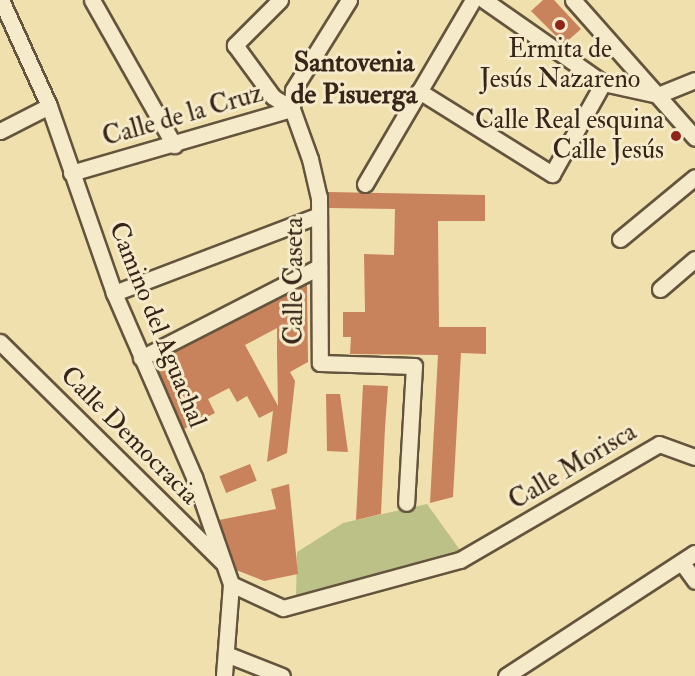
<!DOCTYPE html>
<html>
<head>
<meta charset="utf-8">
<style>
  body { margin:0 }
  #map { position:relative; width:695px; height:676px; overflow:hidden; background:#f0e0ad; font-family:"IM FELL Double Pica",serif }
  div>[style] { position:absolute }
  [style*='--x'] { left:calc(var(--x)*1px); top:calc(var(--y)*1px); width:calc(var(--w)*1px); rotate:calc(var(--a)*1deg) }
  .green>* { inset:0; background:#bcc188 }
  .building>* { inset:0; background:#c8835c; transform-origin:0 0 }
  .roads { filter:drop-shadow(2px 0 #64543d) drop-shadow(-2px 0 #64543d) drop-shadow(0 2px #64543d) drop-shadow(0 -2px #64543d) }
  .minor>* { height:15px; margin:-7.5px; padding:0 7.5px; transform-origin:7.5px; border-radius:7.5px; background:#f5ebca }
  .dots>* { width:16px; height:16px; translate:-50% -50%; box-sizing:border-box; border:3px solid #f5ebca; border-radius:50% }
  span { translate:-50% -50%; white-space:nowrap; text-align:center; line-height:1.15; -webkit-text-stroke:6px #f5ebca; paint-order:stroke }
  .poi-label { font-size:26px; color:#362518 }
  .right { translate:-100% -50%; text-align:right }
  .street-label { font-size:26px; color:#362518 }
  .quarter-label { font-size:28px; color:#362518; font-weight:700 }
</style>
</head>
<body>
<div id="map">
  <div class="green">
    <i style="clip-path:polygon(427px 504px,460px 550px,296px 597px,297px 552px,343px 523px)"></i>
  </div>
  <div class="building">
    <i style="clip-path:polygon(543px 0,554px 0,581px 29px,564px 44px,531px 11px)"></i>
    <i style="clip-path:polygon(328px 192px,485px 195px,485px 221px,438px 221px,439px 327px,486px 327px,486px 354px,461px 353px,453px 497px,430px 503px,438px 355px,350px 354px,351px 337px,343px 337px,343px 312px,365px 312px,364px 254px,394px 255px,395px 209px,329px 208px)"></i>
    <i style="clip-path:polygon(evenodd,307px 284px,308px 362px,290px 372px,295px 381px,287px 453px,267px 462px,273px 411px,259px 418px,247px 396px,237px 402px,229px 388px,208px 399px,215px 413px,184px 429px,155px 362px,307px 284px,277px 328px,277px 353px,278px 406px,245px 345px,277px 328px)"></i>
    <i style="clip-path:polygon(363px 385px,388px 386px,385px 428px,381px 514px,356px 520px)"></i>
    <i style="clip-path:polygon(326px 394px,340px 394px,348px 452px,327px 451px)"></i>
    <i style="left:250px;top:464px;width:18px;height:33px;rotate:68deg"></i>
    <i style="clip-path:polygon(289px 484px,298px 574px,264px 581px,236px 570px,219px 520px,276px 509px,271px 489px)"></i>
  </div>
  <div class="roads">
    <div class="minor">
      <i style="--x:1;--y:0;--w:116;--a:65.6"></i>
      <i style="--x:49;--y:106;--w:198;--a:70.8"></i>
      <i style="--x:114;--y:293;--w:201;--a:66.5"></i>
      <i style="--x:194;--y:477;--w:113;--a:70.9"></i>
      <i style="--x:231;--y:584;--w:92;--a:94.4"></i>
      <i style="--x:92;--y:0;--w:167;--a:60.5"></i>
      <i style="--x:280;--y:0;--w:64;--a:135"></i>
      <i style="--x:235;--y:45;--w:64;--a:53.8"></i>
      <i style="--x:273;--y:97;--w:22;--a:32"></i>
      <i style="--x:292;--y:109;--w:53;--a:70.2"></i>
      <i style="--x:310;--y:159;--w:39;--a:77"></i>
      <i style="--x:319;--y:197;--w:166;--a:89.7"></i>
      <i style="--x:320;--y:363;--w:94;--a:1.8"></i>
      <i style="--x:414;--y:366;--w:137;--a:93.3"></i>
      <i style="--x:484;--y:0;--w:145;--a:34.9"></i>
      <i style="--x:603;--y:83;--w:56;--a:12.3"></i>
      <i style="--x:658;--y:95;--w:40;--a:-22"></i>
      <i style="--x:573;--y:0;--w:184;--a:48.5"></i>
      <i style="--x:419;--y:91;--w:157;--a:32"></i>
      <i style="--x:552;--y:174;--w:104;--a:-60.7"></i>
      <i style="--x:0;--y:131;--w:55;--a:-27"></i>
      <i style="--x:71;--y:173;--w:230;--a:-16.2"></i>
      <i style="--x:292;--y:109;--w:19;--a:-87"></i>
      <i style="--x:293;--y:90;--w:106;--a:-58.1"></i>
      <i style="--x:365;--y:184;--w:213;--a:-59.6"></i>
      <i style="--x:620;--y:239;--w:97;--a:-39.6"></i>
      <i style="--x:660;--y:289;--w:46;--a:-40.6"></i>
      <i style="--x:114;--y:293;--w:219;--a:-20.8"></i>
      <i style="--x:0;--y:342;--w:313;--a:44.7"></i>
      <i style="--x:141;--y:358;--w:200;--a:-27.1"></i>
      <i style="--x:682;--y:563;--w:22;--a:54"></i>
      <i style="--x:231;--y:584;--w:57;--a:24.8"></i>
      <i style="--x:283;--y:608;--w:183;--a:-15.2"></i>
      <i style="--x:460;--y:560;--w:230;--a:-30.2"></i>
      <i style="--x:659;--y:444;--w:38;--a:20"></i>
      <i style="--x:226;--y:654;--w:60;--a:21.4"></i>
      <i style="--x:506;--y:676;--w:225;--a:-33.1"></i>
    </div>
  </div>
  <div class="dots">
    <i style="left:560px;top:25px;background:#8f2418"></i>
    <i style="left:676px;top:136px;background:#8f2418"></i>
  </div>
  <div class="poi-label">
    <span style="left:560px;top:65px">Ermita de<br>Jesús Nazareno</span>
    <span class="right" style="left:664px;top:136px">Calle Real esquina<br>Calle Jesús</span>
  </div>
  <div class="street-label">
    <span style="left:183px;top:116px;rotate:-16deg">Calle de la Cruz</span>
    <span style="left:295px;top:281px;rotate:-90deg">Calle Caseta</span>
    <span style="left:157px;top:325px;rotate:68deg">Camino del Aguachal</span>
    <span style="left:129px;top:436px;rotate:45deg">Calle Democracia</span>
    <span style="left:573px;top:467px;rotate:-31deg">Calle Morisca</span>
  </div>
  <div class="quarter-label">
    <span style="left:354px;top:79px">Santovenia<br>de Pisuerga</span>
  </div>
</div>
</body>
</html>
